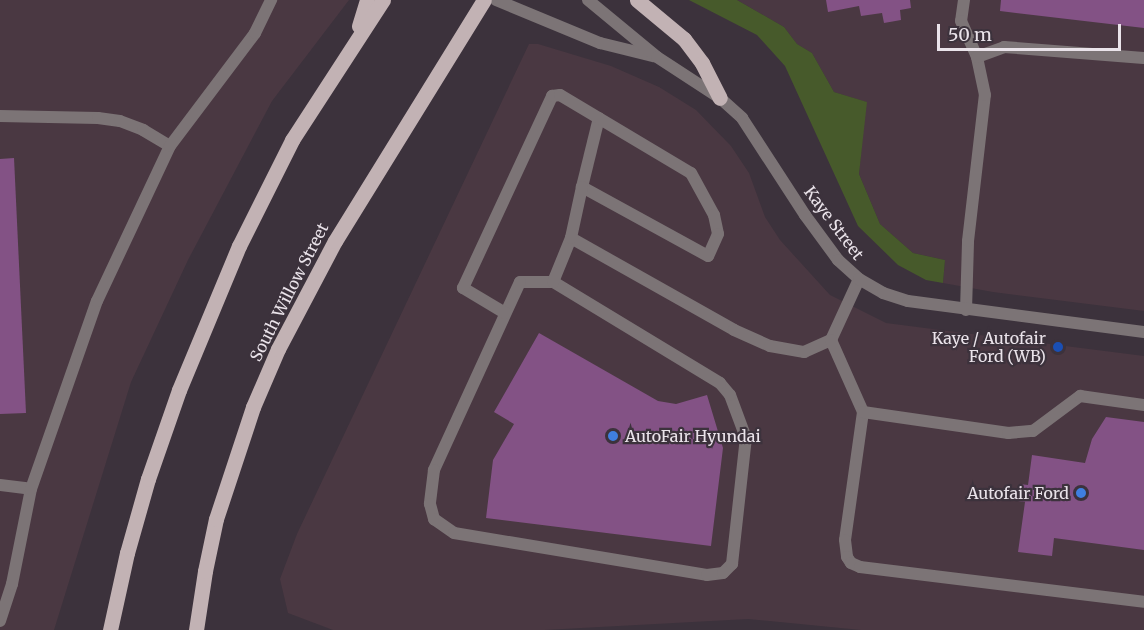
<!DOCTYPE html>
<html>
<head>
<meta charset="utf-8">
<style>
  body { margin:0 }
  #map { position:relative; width:1144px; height:630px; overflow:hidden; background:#3c323c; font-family:Merriweather,serif }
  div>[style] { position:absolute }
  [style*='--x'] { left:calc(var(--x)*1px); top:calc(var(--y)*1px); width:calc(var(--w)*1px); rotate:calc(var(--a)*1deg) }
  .commercial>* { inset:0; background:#4a3842 }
  .green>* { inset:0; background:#475a2b }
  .building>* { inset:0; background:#835285 }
  .service>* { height:12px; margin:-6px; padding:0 6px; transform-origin:6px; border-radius:6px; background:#7c7476 }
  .minor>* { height:12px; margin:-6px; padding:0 6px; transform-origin:6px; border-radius:6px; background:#7c7476 }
  .primary>* { height:15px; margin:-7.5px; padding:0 7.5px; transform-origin:7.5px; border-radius:7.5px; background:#c2b2b4 }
  .dots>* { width:16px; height:16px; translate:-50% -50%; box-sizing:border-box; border:3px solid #3c323c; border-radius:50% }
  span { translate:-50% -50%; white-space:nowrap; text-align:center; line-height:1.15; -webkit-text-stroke:4.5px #3c323c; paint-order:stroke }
  .street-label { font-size:16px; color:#eae3ea }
  .poi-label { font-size:16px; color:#eae3ea }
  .right { translate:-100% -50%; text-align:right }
  .left { translate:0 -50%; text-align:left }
  .scale { position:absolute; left:937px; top:24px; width:184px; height:27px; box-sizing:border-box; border:3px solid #eae3ea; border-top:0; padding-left:8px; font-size:18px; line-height:21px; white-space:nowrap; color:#eae3ea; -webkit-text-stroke:4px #3c323c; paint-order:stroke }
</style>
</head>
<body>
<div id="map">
  <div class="commercial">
    <i style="clip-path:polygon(0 0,349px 0,272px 101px,188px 260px,131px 382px,54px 630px,0 630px)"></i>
    <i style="clip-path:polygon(737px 0,1144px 0,1144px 311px,993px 292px,943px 283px,945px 260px,913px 253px,880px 224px,859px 174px,866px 102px,834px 92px,812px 53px,797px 44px,784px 27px)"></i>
    <i style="clip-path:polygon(529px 44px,538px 44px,611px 66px,659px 87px,696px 110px,731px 146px,749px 173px,765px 217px,780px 240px,830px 295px,886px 323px,1144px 356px,1144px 630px,861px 630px,748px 619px,544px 630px,333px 630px,288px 613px,280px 579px,297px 534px)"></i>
  </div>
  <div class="green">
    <i style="clip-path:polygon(689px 0,737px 0,784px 27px,797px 44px,812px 53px,834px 92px,867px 102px,859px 174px,880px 224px,913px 253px,945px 260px,943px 283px,926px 280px,898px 265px,858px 226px,785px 66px,757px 35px)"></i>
  </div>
  <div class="building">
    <i style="clip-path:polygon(826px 0,910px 0,911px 8px,900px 10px,901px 20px,884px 23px,882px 13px,861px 16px,859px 6px,828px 12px)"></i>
    <i style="clip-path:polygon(1001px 0,1144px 0,1144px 28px,1000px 11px)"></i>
    <i style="clip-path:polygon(14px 158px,26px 413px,0 414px,0 159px)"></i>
    <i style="clip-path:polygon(539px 333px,658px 401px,676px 404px,707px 395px,723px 448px,711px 546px,486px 518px,493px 460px,514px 424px,494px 412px)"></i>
    <i style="clip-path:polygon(1106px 417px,1144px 422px,1144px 550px,1054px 538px,1052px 556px,1018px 552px,1025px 502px,1018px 501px,1020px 484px,1028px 485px,1032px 455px,1085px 463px,1092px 439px)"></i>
  </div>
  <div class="service">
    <i style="--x:964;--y:0;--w:21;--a:98"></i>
    <i style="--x:961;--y:21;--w:39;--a:66"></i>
    <i style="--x:0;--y:116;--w:98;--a:1.2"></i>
    <i style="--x:98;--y:118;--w:22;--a:8"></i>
    <i style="--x:120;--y:121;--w:25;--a:21"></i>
    <i style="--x:143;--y:130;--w:31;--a:31"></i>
    <i style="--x:582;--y:187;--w:71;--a:-76.2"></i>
    <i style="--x:553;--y:282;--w:33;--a:180"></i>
    <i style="--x:520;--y:282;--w:207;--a:114.6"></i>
    <i style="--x:434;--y:470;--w:34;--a:97"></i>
    <i style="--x:430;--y:504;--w:16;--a:75"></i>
    <i style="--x:434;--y:519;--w:24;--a:35"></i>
    <i style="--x:454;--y:533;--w:256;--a:9.4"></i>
    <i style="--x:707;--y:575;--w:16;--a:-7"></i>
    <i style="--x:723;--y:573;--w:13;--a:-45"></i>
    <i style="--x:732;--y:564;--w:127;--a:-83.7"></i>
    <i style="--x:746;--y:438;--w:46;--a:-110.4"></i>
    <i style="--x:730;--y:395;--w:16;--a:-130"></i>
    <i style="--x:720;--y:383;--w:195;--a:-148.8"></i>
    <i style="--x:553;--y:282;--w:48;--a:-67.8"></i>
    <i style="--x:571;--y:238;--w:187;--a:29.4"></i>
    <i style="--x:734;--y:330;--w:39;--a:24"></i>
    <i style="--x:770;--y:346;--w:35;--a:10"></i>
    <i style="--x:804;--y:352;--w:30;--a:-24"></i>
    <i style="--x:831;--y:340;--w:67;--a:-65.3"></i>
    <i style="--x:966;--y:310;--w:69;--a:-88.3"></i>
    <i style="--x:968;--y:241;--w:147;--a:-83.4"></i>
    <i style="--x:985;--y:95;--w:39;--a:-102"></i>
    <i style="--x:977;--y:57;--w:29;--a:-20"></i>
    <i style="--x:1004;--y:47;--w:140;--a:4.5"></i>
    <i style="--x:505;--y:313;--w:49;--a:-149.2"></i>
    <i style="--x:463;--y:288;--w:212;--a:-65.1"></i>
    <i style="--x:552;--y:96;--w:8;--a:-7"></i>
    <i style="--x:560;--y:95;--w:152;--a:30.8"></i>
    <i style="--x:691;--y:173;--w:48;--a:61.3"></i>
    <i style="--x:714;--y:215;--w:19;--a:78"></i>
    <i style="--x:718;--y:234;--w:24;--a:114"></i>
    <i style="--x:708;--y:256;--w:144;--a:-151.3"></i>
    <i style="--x:582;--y:187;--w:52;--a:102.2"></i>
    <i style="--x:831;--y:340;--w:79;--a:66"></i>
    <i style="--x:863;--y:412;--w:129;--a:98"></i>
    <i style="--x:845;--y:540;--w:17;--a:83"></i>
    <i style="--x:847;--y:557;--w:7;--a:56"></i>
    <i style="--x:851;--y:563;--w:10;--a:24"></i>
    <i style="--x:860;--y:567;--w:286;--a:7"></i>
    <i style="--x:863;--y:412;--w:147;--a:8.2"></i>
    <i style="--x:1008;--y:433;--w:25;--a:-5"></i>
    <i style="--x:1033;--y:431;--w:59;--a:-36.7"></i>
    <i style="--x:1080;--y:396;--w:65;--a:8"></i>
    <i style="--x:0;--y:485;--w:31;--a:7"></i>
    <i style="--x:0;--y:621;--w:39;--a:-72"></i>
    <i style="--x:12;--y:584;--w:97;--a:-78.7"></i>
    <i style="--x:31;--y:489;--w:199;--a:-70.7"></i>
    <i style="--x:97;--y:301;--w:171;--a:-64.8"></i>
    <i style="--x:170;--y:146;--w:141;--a:-53"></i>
    <i style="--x:255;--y:33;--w:37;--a:-64"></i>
  </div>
  <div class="minor">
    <i style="--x:496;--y:0;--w:113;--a:22.5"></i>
    <i style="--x:600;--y:43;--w:55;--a:13.8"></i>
    <i style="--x:588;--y:0;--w:89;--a:39.6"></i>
    <i style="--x:657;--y:57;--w:75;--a:33.1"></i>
    <i style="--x:720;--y:98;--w:30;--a:42"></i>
    <i style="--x:742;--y:118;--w:116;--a:57"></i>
    <i style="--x:805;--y:215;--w:56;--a:53.7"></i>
    <i style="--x:838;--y:260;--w:28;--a:42"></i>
    <i style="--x:859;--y:279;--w:28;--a:30"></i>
    <i style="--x:883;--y:293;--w:26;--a:18"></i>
    <i style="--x:908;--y:301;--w:238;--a:7.5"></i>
  </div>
  <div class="primary">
    <i style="--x:637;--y:0;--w:61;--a:39.7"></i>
    <i style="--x:684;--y:39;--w:30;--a:53"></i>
    <i style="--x:702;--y:63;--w:39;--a:63"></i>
    <i style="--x:359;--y:26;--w:27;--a:-73"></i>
    <i style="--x:110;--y:630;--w:79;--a:-77.6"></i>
    <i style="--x:127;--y:553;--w:77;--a:-74.2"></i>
    <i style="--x:148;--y:479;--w:94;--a:-70.8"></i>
    <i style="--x:179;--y:390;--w:156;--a:-67.4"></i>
    <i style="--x:239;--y:246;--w:119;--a:-63.4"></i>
    <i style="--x:292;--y:140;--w:167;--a:-57"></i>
    <i style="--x:196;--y:630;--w:60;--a:-81.3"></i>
    <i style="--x:205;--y:571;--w:53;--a:-78.1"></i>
    <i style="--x:216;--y:519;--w:118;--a:-71.7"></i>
    <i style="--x:253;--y:407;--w:63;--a:-66.7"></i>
    <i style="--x:278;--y:349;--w:122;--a:-62.2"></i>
    <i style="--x:335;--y:241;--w:283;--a:-58.3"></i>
  </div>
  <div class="dots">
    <i style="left:1058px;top:347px;background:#1a4fb4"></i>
    <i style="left:613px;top:436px;background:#3f7fe0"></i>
    <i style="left:1081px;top:493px;background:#3f7fe0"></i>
  </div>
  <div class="street-label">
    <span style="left:834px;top:223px;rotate:53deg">Kaye Street</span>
    <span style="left:289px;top:292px;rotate:-63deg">South Willow Street</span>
  </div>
  <div class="poi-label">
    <span class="right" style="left:1046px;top:347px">Kaye / Autofair<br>Ford (WB)</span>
    <span class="left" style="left:625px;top:436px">AutoFair Hyundai</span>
    <span class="right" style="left:1069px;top:493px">Autofair Ford</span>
  </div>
  <div class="scale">50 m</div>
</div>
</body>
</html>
